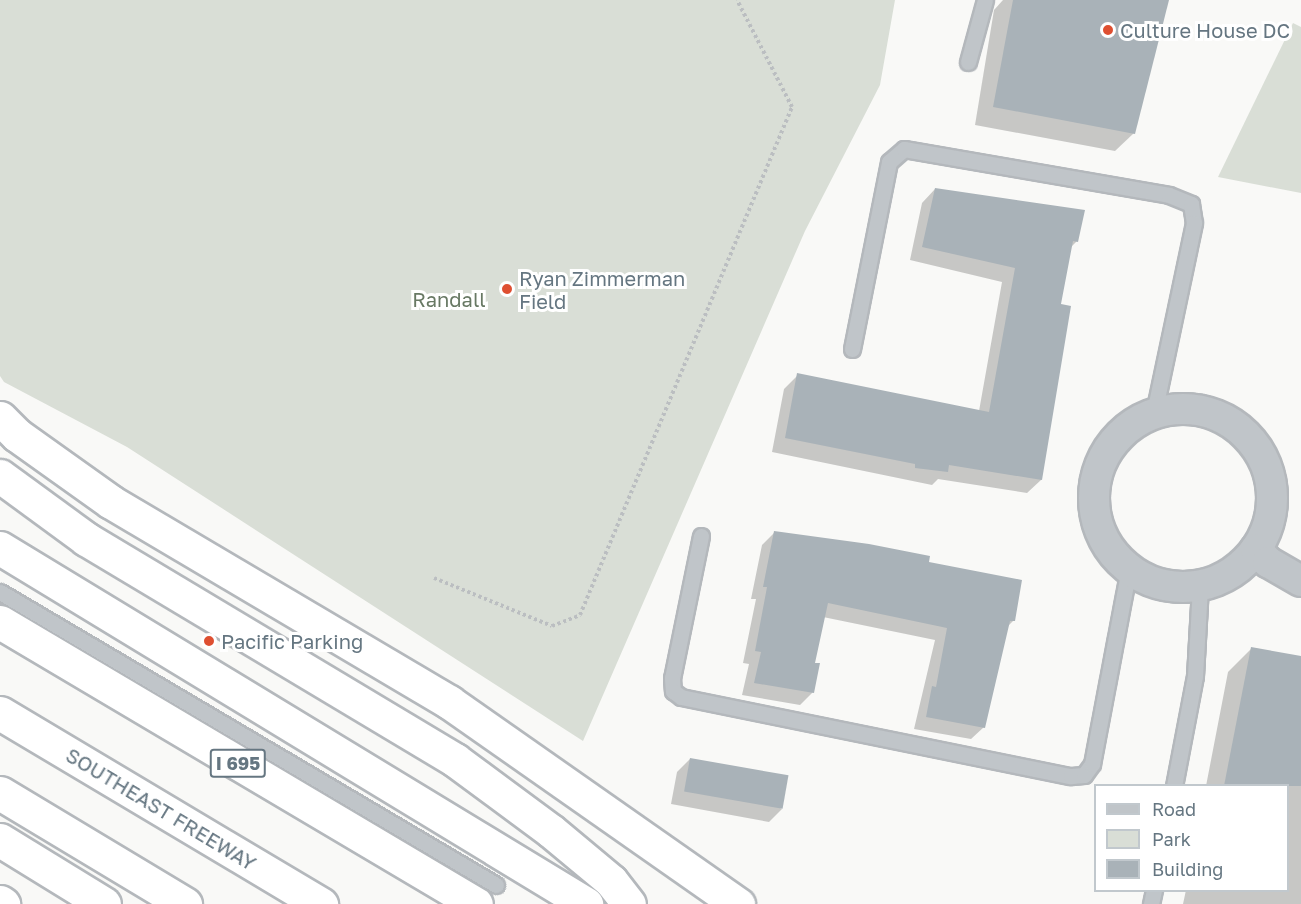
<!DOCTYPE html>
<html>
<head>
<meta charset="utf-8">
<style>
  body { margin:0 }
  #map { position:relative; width:1301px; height:904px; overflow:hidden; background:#f9f9f7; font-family:"Golos Text",sans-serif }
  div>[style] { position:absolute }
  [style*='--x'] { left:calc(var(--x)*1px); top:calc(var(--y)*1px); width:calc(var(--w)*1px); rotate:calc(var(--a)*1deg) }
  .green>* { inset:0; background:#d9ded6 }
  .shadow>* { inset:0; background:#0003 }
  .building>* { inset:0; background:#a9b2b8; transform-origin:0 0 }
  .path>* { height:4px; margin-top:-2px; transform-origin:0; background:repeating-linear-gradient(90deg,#bbbec1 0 3px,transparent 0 6px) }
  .roads { filter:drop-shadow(2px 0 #b4b8bc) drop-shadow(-2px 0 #b4b8bc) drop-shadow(0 2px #b4b8bc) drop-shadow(0 -2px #b4b8bc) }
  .lane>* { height:15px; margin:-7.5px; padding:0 7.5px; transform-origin:7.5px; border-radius:7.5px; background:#c0c5c9 }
  .street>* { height:30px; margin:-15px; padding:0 15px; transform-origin:15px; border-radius:15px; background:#c0c5c9 }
  .street>.ring { margin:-15px; padding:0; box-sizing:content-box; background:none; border:30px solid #c0c5c9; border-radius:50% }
  .highway>* { height:33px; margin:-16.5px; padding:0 16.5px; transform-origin:16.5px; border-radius:16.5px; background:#fff }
  .dots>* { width:16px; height:16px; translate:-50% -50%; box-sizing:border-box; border:3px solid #fff; border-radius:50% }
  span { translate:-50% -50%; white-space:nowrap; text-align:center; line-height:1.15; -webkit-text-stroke:6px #fff; paint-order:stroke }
  .shield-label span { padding:2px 4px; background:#fff; border:2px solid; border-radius:4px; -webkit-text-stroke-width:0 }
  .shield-label { font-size:18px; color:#657681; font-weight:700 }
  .poi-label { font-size:20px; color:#657681 }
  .left { translate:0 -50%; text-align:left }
  .park-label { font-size:20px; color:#687964 }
  .street-label { font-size:20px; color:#657681 }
  .legend { position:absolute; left:1094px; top:784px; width:195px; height:108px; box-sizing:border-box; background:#fff; border:2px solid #c1c8cd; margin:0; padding:8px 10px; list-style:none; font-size:18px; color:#657681 }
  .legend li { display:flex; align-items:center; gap:12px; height:30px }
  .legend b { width:30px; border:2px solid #c1c8cd }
</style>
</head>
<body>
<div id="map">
  <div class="green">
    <i style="clip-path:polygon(0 0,895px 0,880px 85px,805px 231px,583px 741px,127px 447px,4px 382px,0 376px)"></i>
    <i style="clip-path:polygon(1293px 23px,1301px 27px,1301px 193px,1218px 177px)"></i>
  </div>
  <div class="shadow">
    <i style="clip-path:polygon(1003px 0,1167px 0,1134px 133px,1115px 151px,975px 125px,994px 10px)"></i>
    <i style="clip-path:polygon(935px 189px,1077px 241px,1071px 247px,1060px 305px,1041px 480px,1027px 493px,938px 479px,932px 485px,772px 452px,784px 389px,798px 375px,979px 411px,1002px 282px,910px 260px,922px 203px)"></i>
    <i style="clip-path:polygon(774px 533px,927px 564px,1014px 620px,1007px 627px,984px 727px,971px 739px,914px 729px,935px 640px,823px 617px,813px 664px,813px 692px,800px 705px,742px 695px,749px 664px,743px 663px,756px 599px,751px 599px,762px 545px)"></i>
    <i style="clip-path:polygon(1252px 648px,1301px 658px,1301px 904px,1183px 904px,1186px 890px,1288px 890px,1288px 786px,1206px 786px,1228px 672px)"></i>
    <i style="clip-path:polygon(690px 759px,782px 809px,769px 822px,671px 804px,677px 772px)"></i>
  </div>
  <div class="building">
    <i style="clip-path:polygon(1013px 0,1169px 0,1135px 134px,993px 107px)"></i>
    <i style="clip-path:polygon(935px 188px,1085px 210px,1078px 242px,1073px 241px,1061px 304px,1071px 306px,1042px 480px,949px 465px,948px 472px,915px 468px,915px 464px,785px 438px,797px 373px,989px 412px,1015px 268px,922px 247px)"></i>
    <i style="clip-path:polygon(774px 531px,869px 544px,930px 556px,929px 562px,1022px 580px,1015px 621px,1010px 621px,985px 728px,926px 717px,932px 686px,936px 687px,947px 628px,828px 603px,815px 663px,820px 663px,814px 693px,754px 683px,761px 652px,755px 651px,767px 587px,763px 587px)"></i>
    <i style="clip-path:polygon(1251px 647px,1301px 656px,1301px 786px,1224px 786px)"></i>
    <i style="left:690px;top:758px;width:100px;height:34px;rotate:10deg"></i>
  </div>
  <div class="path">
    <i style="--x:434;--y:578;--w:127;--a:22.1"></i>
    <i style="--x:552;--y:626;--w:30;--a:-21"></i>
    <i style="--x:580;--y:615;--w:550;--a:-67.35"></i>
    <i style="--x:792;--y:107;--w:120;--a:-117.2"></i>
  </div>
  <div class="roads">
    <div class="lane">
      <i style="--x:968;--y:62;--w:64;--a:-74.7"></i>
      <i style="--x:852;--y:349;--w:191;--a:-78.8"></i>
      <i style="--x:889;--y:162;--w:20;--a:-41"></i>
      <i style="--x:904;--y:149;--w:269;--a:9.8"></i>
      <i style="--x:1169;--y:195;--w:24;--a:22"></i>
      <i style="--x:1191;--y:204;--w:19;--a:81"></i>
      <i style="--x:1194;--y:223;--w:194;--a:101.9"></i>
      <i style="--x:701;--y:536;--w:145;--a:101.5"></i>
      <i style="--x:672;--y:678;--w:13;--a:86"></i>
      <i style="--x:673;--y:691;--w:10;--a:37"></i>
      <i style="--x:681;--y:697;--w:398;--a:11.5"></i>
      <i style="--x:1071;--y:776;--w:13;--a:-4"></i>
      <i style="--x:1084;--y:775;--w:14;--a:-54"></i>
      <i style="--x:1092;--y:764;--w:198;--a:-79.3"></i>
      <i style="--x:0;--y:592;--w:576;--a:30.57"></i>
      <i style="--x:1174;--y:786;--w:112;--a:-79.2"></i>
      <i style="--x:1195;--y:676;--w:90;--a:-86.8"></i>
      <i style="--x:1151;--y:904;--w:14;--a:-78"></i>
    </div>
    <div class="street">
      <i class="ring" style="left:1094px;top:409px;width:148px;height:148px"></i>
      <i style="--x:1256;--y:549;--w:18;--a:47"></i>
      <i style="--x:1268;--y:562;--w:38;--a:30"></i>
    </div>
    <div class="highway">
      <i style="--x:0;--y:418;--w:24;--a:45"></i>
      <i style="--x:17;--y:435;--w:115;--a:35.5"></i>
      <i style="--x:111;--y:502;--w:393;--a:30.6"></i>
      <i style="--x:449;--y:702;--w:353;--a:35"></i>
      <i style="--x:0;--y:476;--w:107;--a:36.2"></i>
      <i style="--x:86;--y:539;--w:430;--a:30.9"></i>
      <i style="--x:455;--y:760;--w:119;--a:36.5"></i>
      <i style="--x:551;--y:831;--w:78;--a:39.8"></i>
      <i style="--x:611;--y:881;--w:29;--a:52"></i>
      <i style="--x:0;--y:548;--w:686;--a:31.28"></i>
      <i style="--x:0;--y:622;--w:553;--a:30.64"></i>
      <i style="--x:0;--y:713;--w:374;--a:30.8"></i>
      <i style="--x:0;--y:793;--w:216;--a:31"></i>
      <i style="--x:0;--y:840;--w:122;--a:31.6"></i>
      <i style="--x:0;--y:902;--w:4;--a:34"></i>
    </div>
  </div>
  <div class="dots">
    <i style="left:1108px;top:30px;background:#de4f31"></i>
    <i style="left:507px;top:289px;background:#de4f31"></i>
    <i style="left:209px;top:641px;background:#de4f31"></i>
  </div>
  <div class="shield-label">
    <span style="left:238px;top:763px">I 695</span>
  </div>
  <div class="poi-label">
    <span class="left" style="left:1120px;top:30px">Culture House DC</span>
    <span class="left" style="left:519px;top:290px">Ryan Zimmerman<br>Field</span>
    <span class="left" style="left:221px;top:641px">Pacific Parking</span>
  </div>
  <div class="park-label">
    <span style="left:449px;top:299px">Randall</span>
  </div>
  <div class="street-label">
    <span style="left:161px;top:809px;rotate:31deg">SOUTHEAST FREEWAY</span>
  </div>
  <ul class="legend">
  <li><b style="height:8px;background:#c0c5c9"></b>Road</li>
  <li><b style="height:16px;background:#d9ded6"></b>Park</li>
  <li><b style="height:16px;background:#a9b2b8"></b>Building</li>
  </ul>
</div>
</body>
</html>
